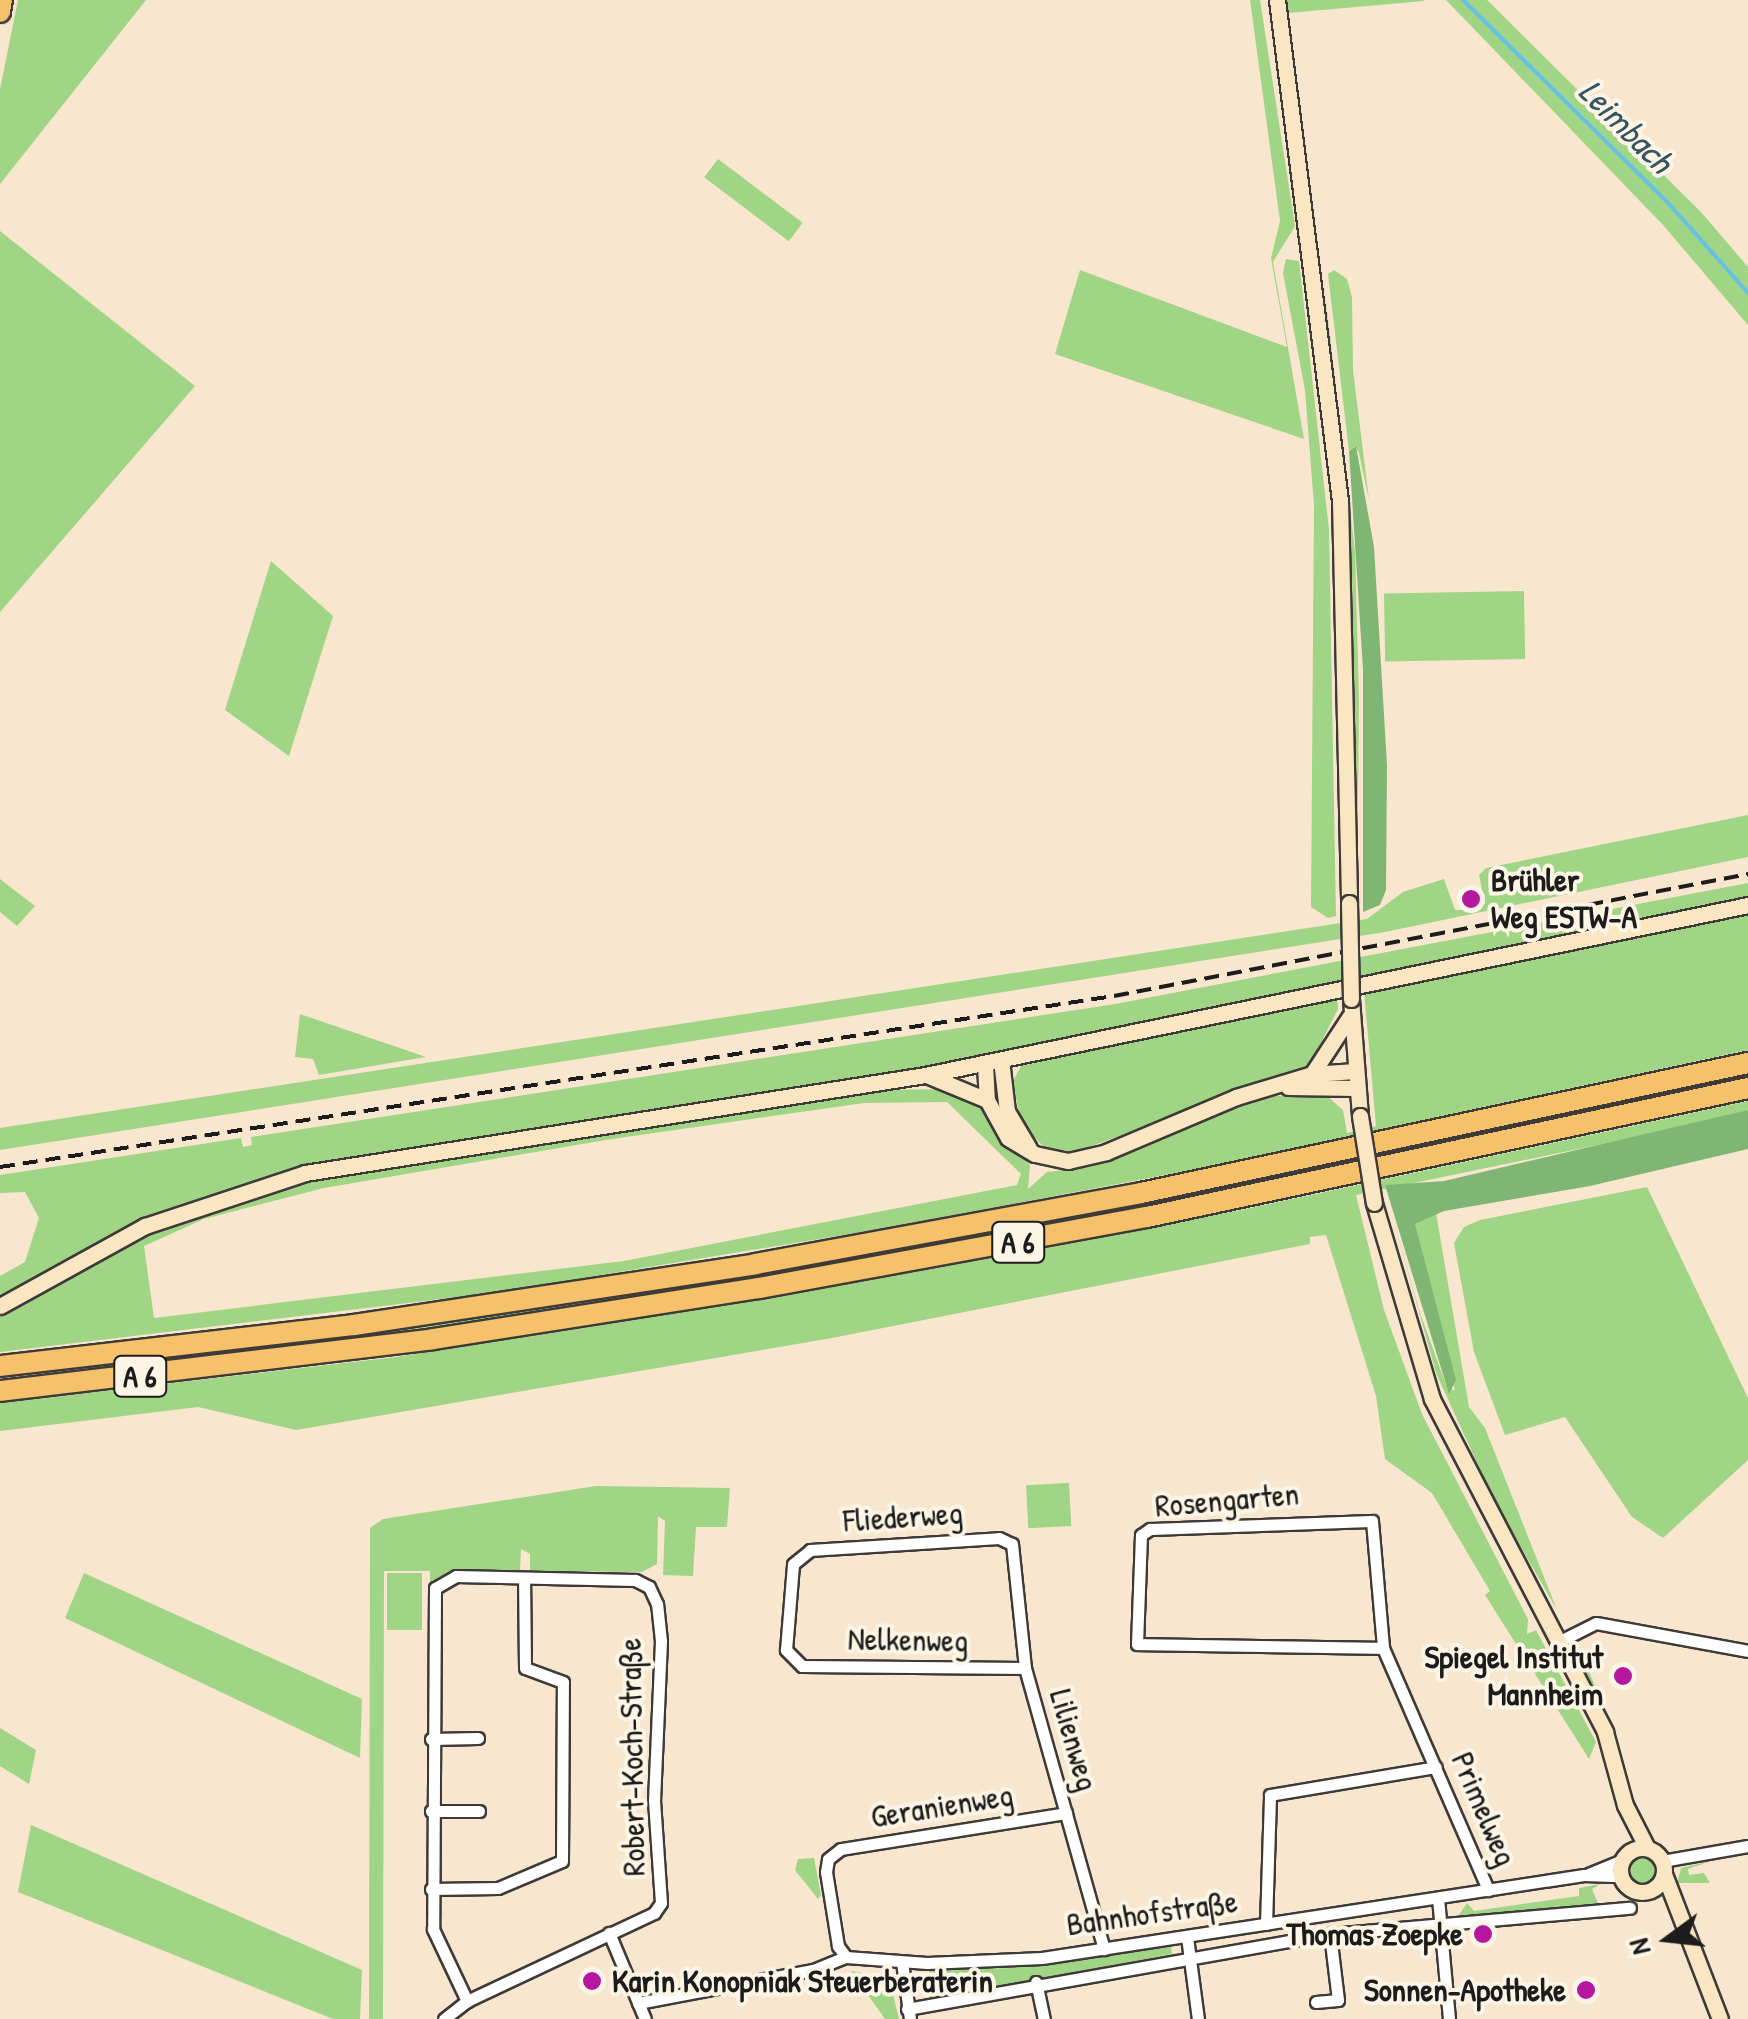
<!DOCTYPE html>
<html>
<head>
<meta charset="utf-8">
<style>
  body { margin:0 }
  #map { position:relative; width:1748px; height:2019px; overflow:hidden; background:#f8e6cf; font-family:"Patrick Hand",sans-serif }
  div>[style] { position:absolute }
  [style*='--x'] { left:calc(var(--x)*1px); top:calc(var(--y)*1px); width:calc(var(--w)*1px); rotate:calc(var(--a)*1deg) }
  .green>* { inset:0; background:#a0d586; transform-origin:0 0 }
  .round { border-radius:50% }
  .forest>* { inset:0; background:#80b673 }
  .stream>* { height:4px; margin:-2px; padding:0 2px; transform-origin:2px; border-radius:2px; background:#66c0e4 }
  .roads { filter:drop-shadow(2px 0 #3d3a37) drop-shadow(-2px 0 #3d3a37) drop-shadow(0 2px #3d3a37) drop-shadow(0 -2px #3d3a37) }
  .street>* { height:11px; margin:-5.5px; padding:0 5.5px; transform-origin:5.5px; border-radius:5.5px; background:#fff }
  .secondary>* { height:15px; margin:-7.5px; padding:0 7.5px; transform-origin:7.5px; border-radius:7.5px; background:#fbe6c4 }
  .secondary>.ring { margin:-7.5px; padding:0; box-sizing:content-box; background:none; border:15px solid #fbe6c4; border-radius:50% }
  .highway>* { height:20px; margin:-10px; padding:0 10px; transform-origin:10px; border-radius:10px; background:#f6c16b }
  .rail>* { height:4px; margin-top:-2px; transform-origin:0; background:repeating-linear-gradient(90deg,#1c1c1c 0 15px,transparent 0 23px) }
  .bridges { filter:drop-shadow(2px 0 #3d3a37) drop-shadow(-2px 0 #3d3a37) drop-shadow(0 2px #3d3a37) drop-shadow(0 -2px #3d3a37) }
  .secondary-bridge>* { height:15px; margin:-7.5px; padding:0 7.5px; transform-origin:7.5px; border-radius:7.5px; background:#fbe6c4 }
  .dots>* { width:28px; height:28px; translate:-50% -50%; box-sizing:border-box; border:5px solid #fcf5e5; border-radius:50% }
  span { translate:-50% -50%; white-space:nowrap; text-align:center; line-height:1.15; -webkit-text-stroke:8px #fcf5e5; paint-order:stroke }
  .shield-label span { padding:2px 8px; background:#fcf5e5; border:2px solid; border-radius:8px; -webkit-text-stroke-width:0 }
  .shield-label { font-size:30px; color:#1c1c1c; font-weight:700 }
  .poi-label { font-size:32px; color:#1c1c1c; font-weight:700 }
  .left { translate:0 -50%; text-align:left }
  .right { translate:-100% -50%; text-align:right }
  .street-label { font-size:32px; color:#1c1c1c }
  .water-label { font-size:35px; color:#365562; font-style:italic }
  .north { position:absolute; left:1618px; top:1889px; width:100px; height:100px; -webkit-text-stroke:8px #fcf5e5; paint-order:stroke; rotate:255deg; font-size:28px; font-weight:700; line-height:40px; text-align:center; color:#1c1c1c }
  .north::after { content:''; display:block; margin:auto; width:35px; height:45px; background:#1c1c1c; clip-path:polygon(50% 0,100% 100%,50% 72%,0 100%) }
</style>
</head>
<body>
<div id="map">
  <div class="green">
    <i style="clip-path:polygon(18px 0,146px 0,0 184px,0 89px)"></i>
    <i style="clip-path:polygon(1250px 0,1260px 0,1295px 226px,1273px 262px,1304px 439px,1055px 354px,1080px 270px,1287px 347px,1271px 258px,1280px 221px)"></i>
    <i style="clip-path:polygon(1286px 0,1423px 0,1424px 1px,1288px 13px)"></i>
    <i style="clip-path:polygon(1446px 0,1487px 0,1701px 212px,1748px 267px,1748px 325px,1664px 226px)"></i>
    <i style="left:718px;top:159px;width:106px;height:23px;rotate:37deg"></i>
    <i style="clip-path:polygon(0 231px,195px 386px,0 612px)"></i>
    <i style="clip-path:polygon(1286px 259px,1299px 261px,1329px 530px,1336px 916px,1328px 918px,1311px 907px,1314px 505px,1305px 390px,1283px 273px)"></i>
    <i style="clip-path:polygon(1334px 270px,1347px 279px,1352px 297px,1353px 370px,1369px 500px,1359px 453px,1355px 446px,1349px 451px,1328px 274px)"></i>
    <i style="clip-path:polygon(1324px 284px,1355px 552px,1359px 700px,1357px 901px,1352px 573px)"></i>
    <i style="clip-path:polygon(271px 561px,333px 616px,289px 756px,225px 710px)"></i>
    <i style="left:1524px;top:591px;width:68px;height:140px;rotate:89deg"></i>
    <i style="clip-path:polygon(1748px 815px,1748px 857px,1385px 932px,0 1150px,0 1128px,1367px 919px,1403px 892px,1444px 879px,1455px 910px,1463px 910px,1485px 904px,1479px 875px,1486px 868px)"></i>
    <i style="clip-path:polygon(0 879px,35px 906px,17px 926px,0 912px)"></i>
    <i style="clip-path:polygon(1748px 883px,1748px 899px,872px 1077px,290px 1170px,141px 1220px,0 1298px,0 1276px,25px 1262px,39px 1218px,25px 1192px,0 1193px,0 1175px,241px 1138px,243px 1147px,252px 1145px,251px 1137px,1115px 1004px)"></i>
    <i style="clip-path:polygon(evenodd,1748px 912px,1748px 1050px,1186px 1171px,886px 1228px,491px 1293px,0 1352px,0 1313px,131px 1238px,302px 1180px,383px 1164px,880px 1090px,951px 1089px,975px 1100px,1030px 1165px,1028px 1189px,1047px 1172px,1088px 1167px,1228px 1108px,1274px 1096px,1327px 1096px,1343px 1110px,1347px 1133px,1376px 1126px,1364px 991px,1748px 912px,947px 1102px,1021px 1174px,1017px 1185px,624px 1261px,154px 1318px,144px 1246px,204px 1219px,324px 1188px,612px 1139px,864px 1103px,947px 1102px)"></i>
    <i style="clip-path:polygon(1337px 996px,1338px 1009px,1308px 1068px,1075px 1152px,1045px 1148px,1021px 1124px,1013px 1081px,1021px 1066px)"></i>
    <i style="clip-path:polygon(300px 1014px,426px 1057px,319px 1075px,313px 1059px,295px 1057px)"></i>
    <i style="clip-path:polygon(1748px 1072px,1748px 1080px,1600px 1113px,1049px 1227px,499px 1321px,254px 1354px,252px 1347px,958px 1237px)"></i>
    <i style="clip-path:polygon(1748px 1101px,1748px 1110px,1685px 1127px,1356px 1195px,1384px 1310px,1422px 1414px,1528px 1619px,1527px 1634px,1536px 1630px,1596px 1742px,1589px 1759px,1485px 1595px,1490px 1591px,1432px 1493px,1385px 1459px,1376px 1396px,1326px 1235px,1310px 1237px,1310px 1244px,832px 1338px,296px 1430px,198px 1407px,0 1431px,0 1403px,396px 1357px,771px 1298px,1236px 1211px)"></i>
    <i style="clip-path:polygon(1647px 1187px,1748px 1398px,1748px 1460px,1663px 1538px,1632px 1517px,1565px 1417px,1505px 1435px,1474px 1352px,1454px 1243px,1464px 1227px,1480px 1220px)"></i>
    <i style="clip-path:polygon(1390px 1208px,1419px 1310px,1446px 1385px,1455px 1391px,1414px 1224px,1436px 1213px,1469px 1407px,1485px 1428px,1557px 1610px,1494px 1500px,1436px 1373px)"></i>
    <i style="left:1069px;top:1483px;width:43px;height:43px;rotate:87deg"></i>
    <i style="clip-path:polygon(596px 1486px,730px 1488px,727px 1527px,696px 1527px,693px 1576px,663px 1575px,665px 1521px,658px 1516px,657px 1564px,642px 1572px,530px 1571px,530px 1554px,521px 1549px,520px 1571px,451px 1570px,430px 1583px,430px 1571px,384px 1571px,383px 2019px,369px 2019px,370px 1528px,383px 1519px)"></i>
    <i style="clip-path:polygon(84px 1573px,362px 1699px,360px 1758px,65px 1618px)"></i>
    <i style="left:387px;top:1573px;width:35px;height:57px"></i>
    <i style="clip-path:polygon(1577px 1641px,1606px 1714px,1604px 1715px,1572px 1653px)"></i>
    <i style="clip-path:polygon(0 1728px,36px 1750px,29px 1784px,0 1766px)"></i>
    <i style="clip-path:polygon(31px 1825px,362px 1970px,360px 2019px,333px 2019px,18px 1892px)"></i>
    <i class="round" style="left:1628px;top:1857px;width:28px;height:28px"></i>
    <i style="clip-path:polygon(814px 1858px,821px 1895px,818px 1899px,795px 1870px,798px 1859px)"></i>
    <i style="clip-path:polygon(1711px 1861px,1688px 1869px,1689px 1875px,1704px 1873px,1710px 1883px,1677px 1883px,1681px 1868px)"></i>
    <i style="clip-path:polygon(1600px 1884px,1592px 1889px,1600px 1908px,1459px 1915px,1467px 1903px,1474px 1911px,1579px 1896px,1579px 1888px)"></i>
    <i style="clip-path:polygon(1171px 1946px,1172px 1954px,929px 2000px,929px 1970px,1012px 1968px)"></i>
    <i style="clip-path:polygon(851px 1971px,889px 1978px,899px 2019px,885px 2019px)"></i>
  </div>
  <div class="forest">
    <i style="clip-path:polygon(1356px 446px,1374px 547px,1387px 765px,1386px 890px,1380px 905px,1363px 912px,1363px 669px,1349px 451px)"></i>
    <i style="clip-path:polygon(1748px 1110px,1748px 1149px,1590px 1186px,1444px 1211px,1415px 1224px,1456px 1380px,1449px 1394px,1385px 1185px,1444px 1181px)"></i>
  </div>
  <div class="stream">
    <i style="--x:1463;--y:0;--w:291;--a:44.7"></i>
    <i style="--x:1670;--y:205;--w:118;--a:48.4"></i>
  </div>
  <div class="roads">
    <div class="street">
      <i style="--x:1558;--y:1642;--w:42;--a:-26.6"></i>
      <i style="--x:1596;--y:1623;--w:155;--a:10.4"></i>
      <i style="--x:1383;--y:1648;--w:246;--a:-179.1"></i>
      <i style="--x:1137;--y:1644;--w:109;--a:-87.9"></i>
      <i style="--x:1141;--y:1535;--w:11;--a:-34"></i>
      <i style="--x:1150;--y:1529;--w:222;--a:-2.1"></i>
      <i style="--x:1372;--y:1521;--w:127;--a:85"></i>
      <i style="--x:1383;--y:1648;--w:264;--a:66.5"></i>
      <i style="--x:1025;--y:1668;--w:223;--a:-179.5"></i>
      <i style="--x:802;--y:1666;--w:23;--a:-135"></i>
      <i style="--x:786;--y:1650;--w:86;--a:-85.3"></i>
      <i style="--x:793;--y:1564;--w:22;--a:-39"></i>
      <i style="--x:810;--y:1550;--w:189;--a:-3.6"></i>
      <i style="--x:999;--y:1538;--w:14;--a:25"></i>
      <i style="--x:1012;--y:1544;--w:125;--a:84"></i>
      <i style="--x:1025;--y:1668;--w:292;--a:74.3"></i>
      <i style="--x:431;--y:1739;--w:47;--a:-1.2"></i>
      <i style="--x:431;--y:1811;--w:48;--a:0"></i>
      <i style="--x:1662;--y:1861;--w:87;--a:-9.9"></i>
      <i style="--x:1588;--y:1874;--w:35;--a:-22"></i>
      <i style="--x:431;--y:1889;--w:67;--a:-0.9"></i>
      <i style="--x:498;--y:1888;--w:69;--a:-22.9"></i>
      <i style="--x:562;--y:1861;--w:179;--a:-89.7"></i>
      <i style="--x:563;--y:1682;--w:40;--a:-159.8"></i>
      <i style="--x:525;--y:1668;--w:89;--a:-90.6"></i>
      <i style="--x:1438;--y:1898;--w:121;--a:84.8"></i>
      <i style="--x:1266;--y:1924;--w:129;--a:-88.2"></i>
      <i style="--x:1270;--y:1795;--w:168;--a:-9.6"></i>
      <i style="--x:609;--y:1933;--w:93;--a:67.3"></i>
      <i style="--x:1187;--y:1937;--w:83;--a:82.4"></i>
      <i style="--x:846;--y:1957;--w:81;--a:4.2"></i>
      <i style="--x:927;--y:1963;--w:115;--a:-2.5"></i>
      <i style="--x:1042;--y:1958;--w:548;--a:-8.71"></i>
      <i style="--x:1584;--y:1875;--w:36;--a:2"></i>
      <i style="--x:846;--y:1957;--w:14;--a:-126"></i>
      <i style="--x:838;--y:1946;--w:75;--a:-99.2"></i>
      <i style="--x:826;--y:1872;--w:13;--a:-81"></i>
      <i style="--x:828;--y:1859;--w:16;--a:-38"></i>
      <i style="--x:841;--y:1849;--w:228;--a:-9.1"></i>
      <i style="--x:902;--y:1962;--w:58;--a:82"></i>
      <i style="--x:1036;--y:1982;--w:38;--a:78"></i>
      <i style="--x:1316;--y:2002;--w:22;--a:-5"></i>
      <i style="--x:1338;--y:2000;--w:66;--a:-96.9"></i>
      <i style="--x:638;--y:2003;--w:178;--a:-10.7"></i>
      <i style="--x:813;--y:1970;--w:35;--a:-22"></i>
      <i style="--x:907;--y:2009;--w:430;--a:-10.1"></i>
      <i style="--x:1330;--y:1934;--w:301;--a:-5"></i>
      <i style="--x:444;--y:2019;--w:29;--a:-38"></i>
      <i style="--x:467;--y:2001;--w:207;--a:-25.2"></i>
      <i style="--x:654;--y:1913;--w:12;--a:-55"></i>
      <i style="--x:661;--y:1903;--w:102;--a:-93.9"></i>
      <i style="--x:654;--y:1801;--w:160;--a:-87.5"></i>
      <i style="--x:661;--y:1641;--w:37;--a:-96"></i>
      <i style="--x:657;--y:1604;--w:19;--a:-115"></i>
      <i style="--x:649;--y:1587;--w:16;--a:-153"></i>
      <i style="--x:635;--y:1580;--w:179;--a:-178.7"></i>
      <i style="--x:456;--y:1576;--w:24;--a:150"></i>
      <i style="--x:435;--y:1588;--w:341;--a:90.3"></i>
      <i style="--x:433;--y:1929;--w:80;--a:64.7"></i>
    </div>
    <div class="secondary">
      <i style="--x:1277;--y:0;--w:505;--a:82.83"></i>
      <i style="--x:1340;--y:501;--w:402;--a:88.7"></i>
      <i style="--x:1351;--y:999;--w:117;--a:85.6"></i>
      <i style="--x:1001;--y:1060;--w:51;--a:83.3"></i>
      <i style="--x:1007;--y:1111;--w:43;--a:59.3"></i>
      <i style="--x:985;--y:1064;--w:36;--a:87"></i>
      <i style="--x:987;--y:1100;--w:43;--a:61.1"></i>
      <i style="--x:1008;--y:1138;--w:31;--a:31"></i>
      <i style="--x:1035;--y:1154;--w:34;--a:12"></i>
      <i style="--x:1068;--y:1161;--w:39;--a:-13"></i>
      <i style="--x:1106;--y:1152;--w:141;--a:-22.9"></i>
      <i style="--x:1236;--y:1097;--w:79;--a:-16.8"></i>
      <i style="--x:1312;--y:1074;--w:43;--a:-4"></i>
      <i style="--x:1312;--y:1074;--w:69;--a:-56.8"></i>
      <i style="--x:929;--y:1076;--w:63;--a:22.5"></i>
      <i style="--x:1288;--y:1087;--w:69;--a:0.8"></i>
      <i style="--x:1374;--y:1203;--w:204;--a:73.5"></i>
      <i style="--x:1432;--y:1399;--w:375;--a:62.5"></i>
      <i style="--x:1605;--y:1732;--w:76;--a:74.7"></i>
      <i style="--x:1625;--y:1805;--w:48;--a:62.9"></i>
      <i style="--x:0;--y:1306;--w:166;--a:-28.9"></i>
      <i style="--x:145;--y:1226;--w:169;--a:-18.3"></i>
      <i style="--x:305;--y:1173;--w:628;--a:-8.98"></i>
      <i style="--x:925;--y:1075;--w:840;--a:-11.67"></i>
      <i class="ring" style="left:1620px;top:1848px;width:29px;height:29px"></i>
      <i style="--x:1664;--y:1874;--w:155;--a:68.9"></i>
    </div>
    <div class="highway">
      <i style="--x:0;--y:12;--w:12;--a:-81"></i>
      <i style="--x:0;--y:1366;--w:356;--a:-6.6"></i>
      <i style="--x:354;--y:1325;--w:406;--a:-8.6"></i>
      <i style="--x:755;--y:1264;--w:392;--a:-10.4"></i>
      <i style="--x:1141;--y:1193;--w:621;--a:-12.09"></i>
      <i style="--x:0;--y:1391;--w:436;--a:-6.8"></i>
      <i style="--x:433;--y:1339;--w:330;--a:-8.9"></i>
      <i style="--x:759;--y:1288;--w:394;--a:-10.4"></i>
      <i style="--x:1147;--y:1217;--w:615;--a:-12.11"></i>
    </div>
  </div>
  <div class="rail">
    <i style="--x:0;--y:1167;--w:1127;--a:-8.73"></i>
    <i style="--x:1114;--y:996;--w:646;--a:-10.89"></i>
  </div>
  <div class="bridges">
    <div class="secondary-bridge">
      <i style="--x:1349;--y:903;--w:96;--a:88.8"></i>
      <i style="--x:1360;--y:1116;--w:88;--a:80.9"></i>
    </div>
  </div>
  <div class="dots">
    <i style="left:1471px;top:899px;background:#b5179e"></i>
    <i style="left:1623px;top:1676px;background:#b5179e"></i>
    <i style="left:1483px;top:1934px;background:#b5179e"></i>
    <i style="left:592px;top:1981px;background:#b5179e"></i>
    <i style="left:1586px;top:1990px;background:#b5179e"></i>
  </div>
  <div class="shield-label">
    <span style="left:1018px;top:1242px">A 6</span>
    <span style="left:140px;top:1376px">A 6</span>
  </div>
  <div class="poi-label">
    <span class="left" style="left:1491px;top:899px">Brühler<br>Weg ESTW-A</span>
    <span class="right" style="left:1603px;top:1676px">Spiegel Institut<br>Mannheim</span>
    <span class="right" style="left:1463px;top:1934px">Thomas Zoepke</span>
    <span class="left" style="left:612px;top:1981px">Karin Konopniak Steuerberaterin</span>
    <span class="right" style="left:1566px;top:1990px">Sonnen-Apotheke</span>
  </div>
  <div class="street-label">
    <span style="left:1227px;top:1500px;rotate:-5deg">Rosengarten</span>
    <span style="left:903px;top:1517px;rotate:-4deg">Fliederweg</span>
    <span style="left:908px;top:1640px;rotate:1deg">Nelkenweg</span>
    <span style="left:1074px;top:1740px;rotate:74deg">Lilienweg</span>
    <span style="left:632px;top:1757px;rotate:-91deg">Robert-Koch-Straße</span>
    <span style="left:942px;top:1806px;rotate:-9deg">Geranienweg</span>
    <span style="left:1484px;top:1809px;rotate:67deg">Primelweg</span>
    <span style="left:1152px;top:1913px;rotate:-8deg">Bahnhofstraße</span>
  </div>
  <div class="water-label">
    <span style="left:1626px;top:126px;rotate:45deg">Leimbach</span>
  </div>
  <div class="north">N</div>
</div>
</body>
</html>
